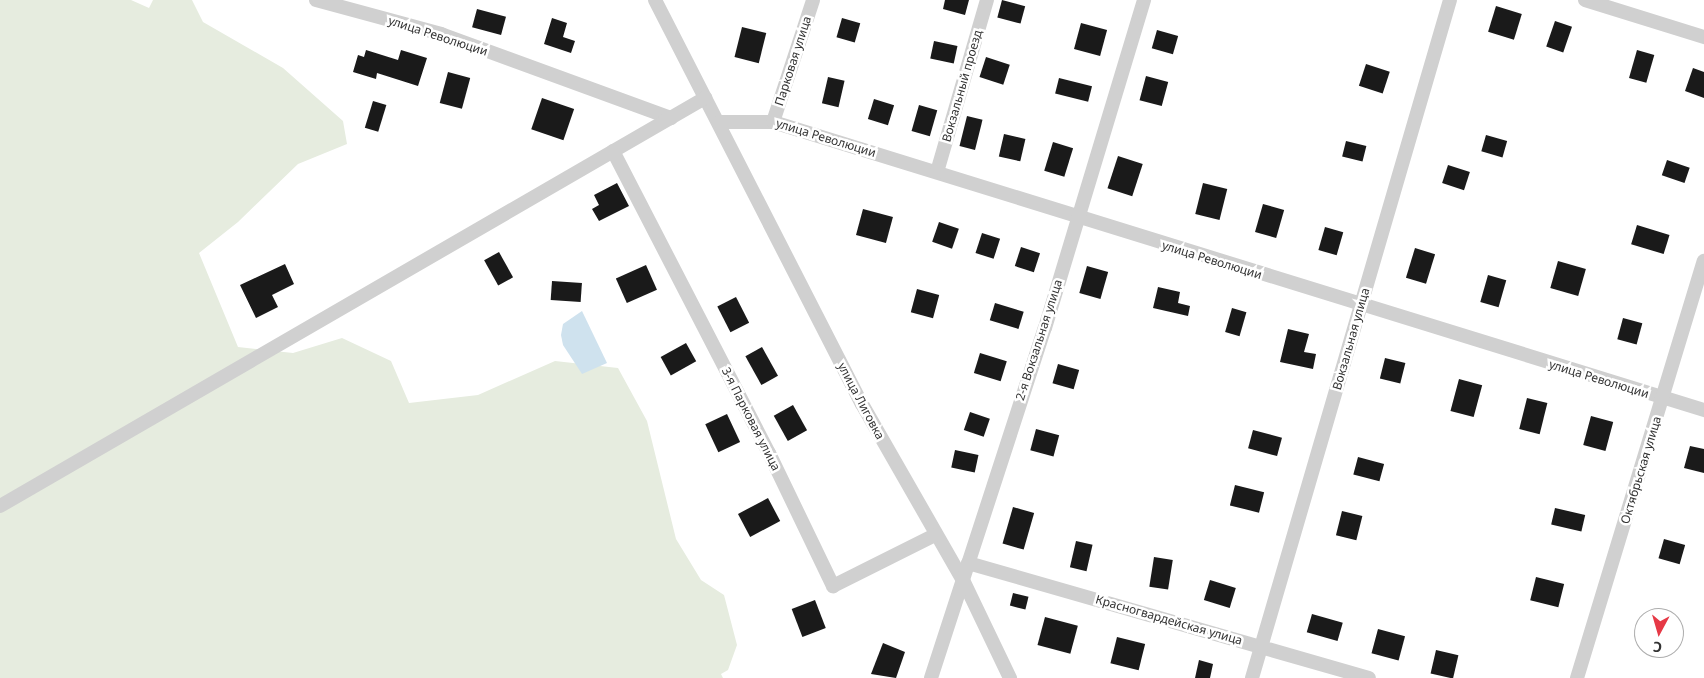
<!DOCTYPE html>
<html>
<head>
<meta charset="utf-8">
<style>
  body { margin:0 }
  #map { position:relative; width:1704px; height:678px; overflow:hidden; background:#fff; font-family:"Noto Sans",sans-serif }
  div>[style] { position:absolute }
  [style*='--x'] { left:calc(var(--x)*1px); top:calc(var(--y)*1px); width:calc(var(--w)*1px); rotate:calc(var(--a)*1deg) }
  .green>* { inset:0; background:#e6ecdf }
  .water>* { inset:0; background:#cfe2ee }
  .building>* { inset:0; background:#1a1a1a; transform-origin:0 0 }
  .street>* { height:14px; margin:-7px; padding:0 7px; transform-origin:7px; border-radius:7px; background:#d0d0d0 }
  span { translate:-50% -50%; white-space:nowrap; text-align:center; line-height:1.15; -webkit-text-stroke:5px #fff; paint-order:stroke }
  .street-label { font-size:12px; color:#333 }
  .north { position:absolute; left:1634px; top:608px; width:50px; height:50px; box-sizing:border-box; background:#fff; border:1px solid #adadad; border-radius:50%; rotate:186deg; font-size:14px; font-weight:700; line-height:20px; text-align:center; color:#333 }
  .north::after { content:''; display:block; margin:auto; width:18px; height:22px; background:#e63946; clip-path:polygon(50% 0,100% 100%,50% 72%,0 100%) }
</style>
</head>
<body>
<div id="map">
  <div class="green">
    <i style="clip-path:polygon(0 0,131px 0,149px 8px,153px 0,192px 0,203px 22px,283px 68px,343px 121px,347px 144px,298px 164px,238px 222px,199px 253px,238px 347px,293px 353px,342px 338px,391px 361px,409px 403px,478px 395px,555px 361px,618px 368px,647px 421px,676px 539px,701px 580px,724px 595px,737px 645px,728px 670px,721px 674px,723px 678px,0 678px)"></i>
  </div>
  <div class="water">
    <i style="clip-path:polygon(582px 311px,607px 363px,582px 374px,563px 345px,561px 335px,563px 324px)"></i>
  </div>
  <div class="building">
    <i style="clip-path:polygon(945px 0,969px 0,965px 15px,943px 9px)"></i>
    <i style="left:1002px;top:0;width:24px;height:18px;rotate:15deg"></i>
    <i style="left:1496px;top:6px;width:27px;height:27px;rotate:17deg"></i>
    <i style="left:477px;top:9px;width:30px;height:19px;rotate:15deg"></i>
    <i style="clip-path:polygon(552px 18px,567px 23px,563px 37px,575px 41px,571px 53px,544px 44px)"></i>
    <i style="left:842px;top:18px;width:19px;height:20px;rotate:16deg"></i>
    <i style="left:1555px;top:21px;width:18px;height:27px;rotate:19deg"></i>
    <i style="left:1081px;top:23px;width:27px;height:27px;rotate:15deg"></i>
    <i style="left:742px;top:27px;width:25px;height:31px;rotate:14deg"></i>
    <i style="left:1157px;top:30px;width:22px;height:19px;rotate:16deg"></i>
    <i style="left:934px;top:41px;width:24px;height:18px;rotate:12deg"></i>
    <i style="clip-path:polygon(366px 50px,398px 60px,401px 50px,427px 58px,418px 86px,377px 73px,376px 79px,353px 72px,358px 55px,364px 57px)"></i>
    <i style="left:1637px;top:50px;width:18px;height:29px;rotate:16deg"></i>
    <i style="left:986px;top:57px;width:25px;height:21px;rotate:18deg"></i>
    <i style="left:1366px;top:64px;width:25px;height:23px;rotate:18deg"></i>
    <i style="clip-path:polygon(1693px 68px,1704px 72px,1704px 98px,1685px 91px)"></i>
    <i style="left:448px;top:72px;width:23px;height:32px;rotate:15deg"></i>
    <i style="left:1146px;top:76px;width:23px;height:25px;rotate:15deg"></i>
    <i style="left:828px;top:77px;width:17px;height:27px;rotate:13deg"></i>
    <i style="left:1059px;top:78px;width:34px;height:16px;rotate:14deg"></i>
    <i style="left:542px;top:98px;width:34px;height:33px;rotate:19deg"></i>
    <i style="left:874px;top:99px;width:21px;height:21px;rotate:17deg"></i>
    <i style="left:373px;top:101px;width:14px;height:28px;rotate:17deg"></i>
    <i style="left:919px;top:105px;width:19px;height:27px;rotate:16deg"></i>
    <i style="left:967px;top:116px;width:16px;height:31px;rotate:14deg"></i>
    <i style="left:1004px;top:134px;width:22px;height:23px;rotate:13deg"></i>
    <i style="left:1486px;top:135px;width:22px;height:17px;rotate:16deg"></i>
    <i style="left:1346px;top:141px;width:21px;height:16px;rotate:14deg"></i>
    <i style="left:1053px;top:142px;width:21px;height:30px;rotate:17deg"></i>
    <i style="left:1118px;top:156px;width:26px;height:34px;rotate:18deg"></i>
    <i style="left:1667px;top:160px;width:24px;height:16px;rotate:19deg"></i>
    <i style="left:1448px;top:165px;width:23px;height:19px;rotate:18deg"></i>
    <i style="clip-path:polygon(617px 183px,629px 206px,599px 221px,592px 209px,599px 205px,594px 195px)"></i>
    <i style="left:1203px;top:183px;width:25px;height:32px;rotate:14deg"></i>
    <i style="left:1263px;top:204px;width:22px;height:29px;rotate:16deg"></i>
    <i style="left:863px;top:209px;width:31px;height:27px;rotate:15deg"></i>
    <i style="left:939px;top:222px;width:21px;height:21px;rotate:19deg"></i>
    <i style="left:1637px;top:225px;width:34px;height:20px;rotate:17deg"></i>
    <i style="left:1325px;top:227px;width:19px;height:24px;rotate:16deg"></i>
    <i style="left:982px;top:233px;width:19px;height:21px;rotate:18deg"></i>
    <i style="left:1021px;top:247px;width:20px;height:20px;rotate:18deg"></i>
    <i style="left:1415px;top:248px;width:21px;height:31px;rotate:17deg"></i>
    <i style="left:499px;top:252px;width:29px;height:17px;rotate:61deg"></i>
    <i style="left:1558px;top:261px;width:29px;height:28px;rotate:16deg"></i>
    <i style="clip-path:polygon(285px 264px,294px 284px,272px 295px,278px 307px,256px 318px,240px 285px)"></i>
    <i style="left:646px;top:265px;width:27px;height:33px;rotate:66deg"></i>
    <i style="left:1087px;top:266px;width:22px;height:28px;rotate:16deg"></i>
    <i style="left:1488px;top:275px;width:19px;height:28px;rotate:16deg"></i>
    <i style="left:552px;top:281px;width:30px;height:19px;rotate:4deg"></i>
    <i style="clip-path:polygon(1158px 287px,1180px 292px,1178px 303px,1190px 306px,1188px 316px,1153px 308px)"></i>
    <i style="left:917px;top:289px;width:23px;height:24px;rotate:15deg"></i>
    <i style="left:736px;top:297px;width:29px;height:21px;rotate:63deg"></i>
    <i style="left:995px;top:303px;width:30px;height:18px;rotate:17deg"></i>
    <i style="left:1232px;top:308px;width:15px;height:25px;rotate:16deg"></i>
    <i style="left:1623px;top:318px;width:20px;height:22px;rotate:15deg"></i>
    <i style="clip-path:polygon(1288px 329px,1309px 334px,1304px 352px,1316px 354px,1313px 369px,1280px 362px)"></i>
    <i style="left:686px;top:343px;width:21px;height:29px;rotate:61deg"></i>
    <i style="left:762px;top:347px;width:33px;height:19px;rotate:61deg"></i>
    <i style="left:980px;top:353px;width:28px;height:21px;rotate:17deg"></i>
    <i style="left:1385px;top:358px;width:21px;height:21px;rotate:14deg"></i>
    <i style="left:1058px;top:364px;width:22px;height:20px;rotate:16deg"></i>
    <i style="left:1459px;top:379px;width:24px;height:33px;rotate:15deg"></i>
    <i style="left:1527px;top:398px;width:21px;height:32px;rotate:14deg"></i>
    <i style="left:793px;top:405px;width:29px;height:22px;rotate:61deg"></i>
    <i style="left:970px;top:412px;width:21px;height:19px;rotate:19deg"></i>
    <i style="left:727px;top:414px;width:31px;height:24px;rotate:65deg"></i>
    <i style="left:1591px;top:416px;width:23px;height:30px;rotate:15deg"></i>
    <i style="left:1036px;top:429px;width:24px;height:22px;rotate:15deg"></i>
    <i style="left:1253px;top:430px;width:30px;height:19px;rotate:15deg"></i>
    <i style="clip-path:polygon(1690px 446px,1704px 449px,1704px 473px,1684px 468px)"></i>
    <i style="left:955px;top:450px;width:24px;height:18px;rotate:12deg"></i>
    <i style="left:1358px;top:457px;width:27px;height:18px;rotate:15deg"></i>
    <i style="left:1235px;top:485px;width:30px;height:21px;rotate:14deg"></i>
    <i style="left:768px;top:498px;width:26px;height:34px;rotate:62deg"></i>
    <i style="left:1013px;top:507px;width:22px;height:38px;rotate:16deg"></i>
    <i style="left:1555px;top:508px;width:31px;height:17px;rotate:13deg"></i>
    <i style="left:1342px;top:511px;width:21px;height:25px;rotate:14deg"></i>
    <i style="left:1664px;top:539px;width:22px;height:20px;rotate:16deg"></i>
    <i style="left:1076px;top:541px;width:17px;height:27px;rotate:13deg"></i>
    <i style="left:1154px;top:557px;width:19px;height:30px;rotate:9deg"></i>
    <i style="left:1536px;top:577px;width:29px;height:24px;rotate:14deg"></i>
    <i style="left:1210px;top:580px;width:27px;height:21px;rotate:17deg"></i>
    <i style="left:1013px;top:593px;width:16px;height:13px;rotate:14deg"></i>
    <i style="left:815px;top:600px;width:30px;height:25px;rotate:69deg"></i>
    <i style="left:1312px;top:614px;width:32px;height:19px;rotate:16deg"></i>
    <i style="left:1045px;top:617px;width:34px;height:29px;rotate:15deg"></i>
    <i style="left:1378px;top:629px;width:28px;height:25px;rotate:15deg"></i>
    <i style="left:1117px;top:637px;width:29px;height:27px;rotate:14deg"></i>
    <i style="clip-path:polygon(883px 643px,905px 652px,896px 678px,871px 674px)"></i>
    <i style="left:1436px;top:650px;width:23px;height:24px;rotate:13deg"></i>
    <i style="clip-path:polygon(1199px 660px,1213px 664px,1210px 678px,1195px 678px)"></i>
  </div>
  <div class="street">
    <i style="--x:316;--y:0;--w:130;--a:15.2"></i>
    <i style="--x:441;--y:34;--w:245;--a:20.1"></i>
    <i style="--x:655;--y:0;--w:454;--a:62.9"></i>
    <i style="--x:862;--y:404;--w:203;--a:60.2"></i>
    <i style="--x:963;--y:580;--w:109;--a:64.4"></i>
    <i style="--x:1585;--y:0;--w:125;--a:17.3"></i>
    <i style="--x:719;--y:122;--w:54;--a:0"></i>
    <i style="--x:773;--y:122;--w:975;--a:17.19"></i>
    <i style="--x:773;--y:122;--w:128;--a:-71.8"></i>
    <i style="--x:613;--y:151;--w:340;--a:62.7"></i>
    <i style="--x:769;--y:453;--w:148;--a:64.3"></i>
    <i style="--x:833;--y:586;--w:114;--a:-26.6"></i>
    <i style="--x:937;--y:172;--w:179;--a:-73.8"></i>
    <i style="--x:0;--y:506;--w:815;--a:-30.06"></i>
    <i style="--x:968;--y:563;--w:417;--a:16"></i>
    <i style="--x:931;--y:678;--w:368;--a:-72"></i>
    <i style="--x:1045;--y:328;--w:343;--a:-73.2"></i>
    <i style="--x:1252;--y:678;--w:706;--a:-73.72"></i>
    <i style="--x:1577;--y:678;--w:436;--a:-73.1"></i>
  </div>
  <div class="street-label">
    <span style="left:438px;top:36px;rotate:18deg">улица Революции</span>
    <span style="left:793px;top:61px;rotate:-72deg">Парковая улица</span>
    <span style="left:962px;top:86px;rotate:-74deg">Вокзальный проезд</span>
    <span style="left:826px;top:138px;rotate:17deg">улица Революции</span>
    <span style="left:1212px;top:260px;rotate:17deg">улица Революции</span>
    <span style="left:1351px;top:339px;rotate:-74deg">Вокзальная улица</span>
    <span style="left:1039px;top:340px;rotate:-72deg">2-я Вокзальная улица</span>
    <span style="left:1599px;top:379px;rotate:17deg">улица Революции</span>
    <span style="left:861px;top:401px;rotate:62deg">улица Лиговка</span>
    <span style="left:751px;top:419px;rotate:63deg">3-я Парковая улица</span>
    <span style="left:1641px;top:470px;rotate:-73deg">Октябрьская улица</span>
    <span style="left:1169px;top:620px;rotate:16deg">Красногвардейская улица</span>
  </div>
  <div class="north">С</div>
</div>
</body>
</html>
